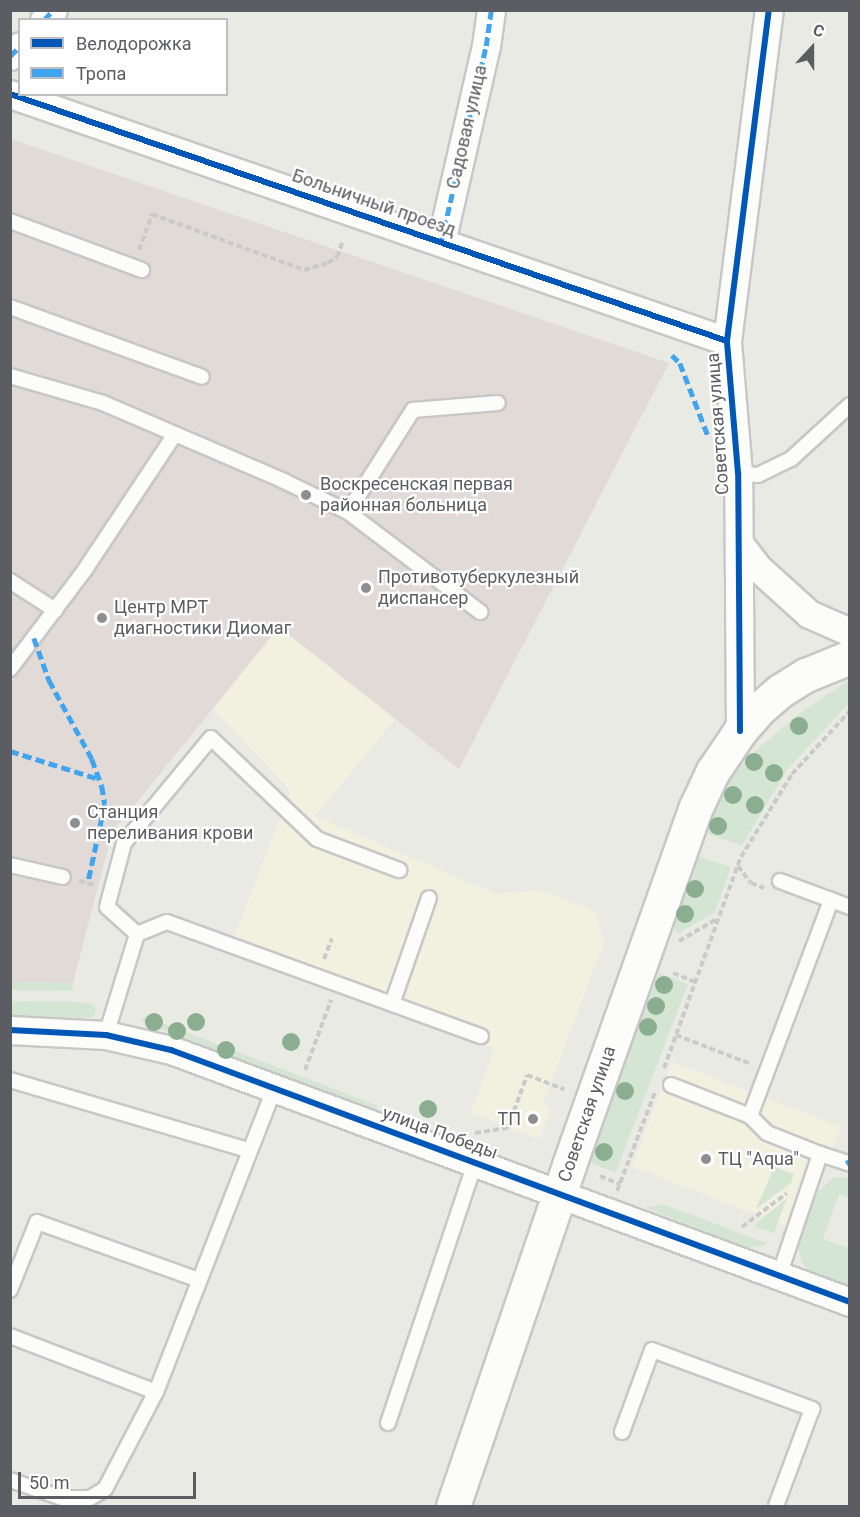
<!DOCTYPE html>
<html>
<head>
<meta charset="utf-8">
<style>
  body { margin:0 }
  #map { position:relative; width:860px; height:1517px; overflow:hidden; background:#eaeae5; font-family:Roboto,sans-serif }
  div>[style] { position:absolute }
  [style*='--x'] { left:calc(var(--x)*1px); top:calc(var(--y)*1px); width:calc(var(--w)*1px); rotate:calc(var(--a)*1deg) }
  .commercial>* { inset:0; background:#f2f1e0; transform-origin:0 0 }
  .medical>* { inset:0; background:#e2dad6 }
  .green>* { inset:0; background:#d5e5d4; transform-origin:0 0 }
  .path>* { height:4px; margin-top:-2px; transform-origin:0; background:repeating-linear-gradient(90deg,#c9cbca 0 6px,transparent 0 9px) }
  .roads { filter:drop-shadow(2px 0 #c7c7c7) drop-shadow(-2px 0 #c7c7c7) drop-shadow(0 2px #c7c7c7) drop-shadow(0 -2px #c7c7c7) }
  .lane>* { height:14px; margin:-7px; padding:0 7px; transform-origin:7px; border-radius:7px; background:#fcfcfb }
  .street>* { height:27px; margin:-13.5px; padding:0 13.5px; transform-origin:13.5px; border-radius:13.5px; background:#fcfcfb }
  .secondary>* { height:33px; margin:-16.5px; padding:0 16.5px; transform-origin:16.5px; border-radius:16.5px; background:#fcfcfb }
  .quiet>* { height:4.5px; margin-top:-2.25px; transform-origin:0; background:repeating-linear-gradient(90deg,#40a5ee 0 9px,transparent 0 13.5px) }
  .cycleway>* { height:6px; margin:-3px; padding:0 3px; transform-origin:3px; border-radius:3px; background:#0057b8 }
  .trees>* { width:18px; height:18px; margin:-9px; border-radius:50%; background:#8cae90 }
  .dots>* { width:16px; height:16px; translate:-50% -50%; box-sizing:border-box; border:3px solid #fff; border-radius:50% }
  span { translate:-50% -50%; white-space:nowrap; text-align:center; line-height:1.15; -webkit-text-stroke:4.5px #fff; paint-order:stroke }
  .street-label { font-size:18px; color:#5c5d62 }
  .poi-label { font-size:18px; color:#5c5d62 }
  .left { translate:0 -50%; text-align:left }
  .right { translate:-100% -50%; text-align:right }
  .frame { position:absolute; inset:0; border:12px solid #5c5d62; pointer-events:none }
  .legend { position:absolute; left:18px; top:18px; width:210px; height:78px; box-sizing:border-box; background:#fff; border:2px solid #bebec0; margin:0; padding:8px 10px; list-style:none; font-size:18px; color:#5c5d62 }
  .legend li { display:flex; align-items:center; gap:12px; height:30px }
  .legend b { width:30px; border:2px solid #bebec0 }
  .north { position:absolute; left:782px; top:18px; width:60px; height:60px; -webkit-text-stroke:4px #fff; paint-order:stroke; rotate:21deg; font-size:16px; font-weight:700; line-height:24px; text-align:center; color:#5c5d62 }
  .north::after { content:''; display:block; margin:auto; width:21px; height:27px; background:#5c5d62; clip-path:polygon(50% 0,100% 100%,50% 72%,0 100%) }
  .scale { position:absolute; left:18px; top:1472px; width:178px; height:27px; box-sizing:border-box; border:3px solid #5c5d62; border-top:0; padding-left:8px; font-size:18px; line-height:21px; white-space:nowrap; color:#5c5d62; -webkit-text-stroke:4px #fff; paint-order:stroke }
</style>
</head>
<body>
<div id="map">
  <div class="commercial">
    <i style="clip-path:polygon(279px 627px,395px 719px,315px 816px,496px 894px,539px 890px,595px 911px,604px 942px,543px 1104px,551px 1108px,540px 1139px,471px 1113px,494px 1048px,229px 949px,291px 791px,213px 709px)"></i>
    <i style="left:672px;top:1062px;width:181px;height:112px;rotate:21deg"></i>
  </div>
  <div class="medical">
    <i style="clip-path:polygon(11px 139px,669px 363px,459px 769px,279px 627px,112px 833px,73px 983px,11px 982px)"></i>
  </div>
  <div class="green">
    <i style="clip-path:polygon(849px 680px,849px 703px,787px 770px,742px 846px,707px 833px,719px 801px,735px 772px,755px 751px,801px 712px)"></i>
    <i style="clip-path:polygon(698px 856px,731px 867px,715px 912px,679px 933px,674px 931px,681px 902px)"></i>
    <i style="left:659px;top:973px;width:31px;height:202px;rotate:21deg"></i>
    <i style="left:11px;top:982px;width:62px;height:8px;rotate:1deg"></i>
    <i style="clip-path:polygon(11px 1001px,79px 1002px,93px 1005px,97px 1011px,92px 1018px,11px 1016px)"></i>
    <i style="left:144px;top:1016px;width:250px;height:6px;rotate:21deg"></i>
    <i style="clip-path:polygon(774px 1167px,794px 1174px,791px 1183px,756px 1209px)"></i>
    <i style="clip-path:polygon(844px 1177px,849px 1179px,849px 1198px,839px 1194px,823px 1239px,849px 1248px,849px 1287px,809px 1271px,802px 1263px,798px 1246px,818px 1191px,833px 1178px)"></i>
    <i style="clip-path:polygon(787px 1198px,774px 1233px,753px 1226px)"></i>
    <i style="clip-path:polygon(663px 1204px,766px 1243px,768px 1244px,747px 1248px,646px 1208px)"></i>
  </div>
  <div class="path">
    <i style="--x:139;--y:250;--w:38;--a:-70"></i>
    <i style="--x:152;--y:214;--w:162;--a:20.2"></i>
    <i style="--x:304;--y:270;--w:25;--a:-16"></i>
    <i style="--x:328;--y:263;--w:11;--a:-34"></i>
    <i style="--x:337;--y:257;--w:15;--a:-70"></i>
    <i style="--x:738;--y:866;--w:21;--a:53"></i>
    <i style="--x:751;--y:883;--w:14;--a:21"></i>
    <i style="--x:79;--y:881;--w:16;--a:15"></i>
    <i style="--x:679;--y:941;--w:45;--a:-30.5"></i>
    <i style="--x:324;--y:959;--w:22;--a:-69"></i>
    <i style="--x:673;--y:973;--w:24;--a:22"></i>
    <i style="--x:676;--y:1035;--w:80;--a:21.1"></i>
    <i style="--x:664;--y:1068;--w:225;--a:-70"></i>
    <i style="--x:741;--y:857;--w:97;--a:-58.4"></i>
    <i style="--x:792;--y:774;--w:86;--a:-47.4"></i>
    <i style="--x:305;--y:1070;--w:75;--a:-69.6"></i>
    <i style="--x:475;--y:1133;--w:33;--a:-9"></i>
    <i style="--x:508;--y:1128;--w:56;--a:-70.3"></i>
    <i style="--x:527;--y:1075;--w:40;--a:21"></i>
    <i style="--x:600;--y:1176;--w:22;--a:22"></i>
    <i style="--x:617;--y:1191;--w:106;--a:-69"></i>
    <i style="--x:742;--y:1227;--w:56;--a:-37.1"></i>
  </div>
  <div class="roads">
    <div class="lane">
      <i style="--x:10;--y:221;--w:141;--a:20.4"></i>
      <i style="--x:10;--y:307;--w:204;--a:20"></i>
      <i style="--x:10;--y:376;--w:97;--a:16.2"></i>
      <i style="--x:103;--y:403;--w:197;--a:23.3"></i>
      <i style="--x:284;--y:481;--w:71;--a:25.8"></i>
      <i style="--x:348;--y:512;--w:166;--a:37.1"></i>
      <i style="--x:738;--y:473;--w:20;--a:6"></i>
      <i style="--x:758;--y:475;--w:37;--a:-26"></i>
      <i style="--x:791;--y:459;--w:80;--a:-42.5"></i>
      <i style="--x:348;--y:512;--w:121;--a:-57.5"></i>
      <i style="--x:413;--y:410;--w:85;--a:-4.7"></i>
      <i style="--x:10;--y:581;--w:54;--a:32.8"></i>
      <i style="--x:10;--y:669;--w:123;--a:-52.9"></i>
      <i style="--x:84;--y:571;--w:164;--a:-56.4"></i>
      <i style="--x:10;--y:865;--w:54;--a:12.8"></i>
      <i style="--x:780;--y:881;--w:75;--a:20.4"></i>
      <i style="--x:137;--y:934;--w:40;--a:-138"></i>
      <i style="--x:107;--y:907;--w:66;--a:-75.1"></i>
      <i style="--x:124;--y:843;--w:136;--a:-50.4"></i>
      <i style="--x:211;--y:738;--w:146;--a:43.6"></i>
      <i style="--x:317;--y:839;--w:88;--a:20.7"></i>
      <i style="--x:392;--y:1004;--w:112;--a:-70.8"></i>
      <i style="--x:106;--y:1035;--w:106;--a:-72.9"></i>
      <i style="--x:137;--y:934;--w:32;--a:-22"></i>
      <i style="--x:167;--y:922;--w:334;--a:20"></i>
      <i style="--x:10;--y:1080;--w:248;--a:16.4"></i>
      <i style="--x:671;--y:1085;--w:85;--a:21.4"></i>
      <i style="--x:820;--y:1154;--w:57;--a:-158.4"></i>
      <i style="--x:767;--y:1133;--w:24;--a:-135"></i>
      <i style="--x:750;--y:1116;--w:231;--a:-69.4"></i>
      <i style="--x:779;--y:1276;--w:129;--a:-71.4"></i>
      <i style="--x:820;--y:1154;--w:32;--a:18"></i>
      <i style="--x:10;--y:1290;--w:73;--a:-68.3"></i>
      <i style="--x:37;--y:1222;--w:172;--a:19.7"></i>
      <i style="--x:10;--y:1336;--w:156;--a:21"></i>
      <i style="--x:388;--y:1423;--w:274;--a:-71.5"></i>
      <i style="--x:622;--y:1432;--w:87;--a:-69.9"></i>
      <i style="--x:652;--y:1350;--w:171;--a:20.2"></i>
      <i style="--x:812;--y:1409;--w:103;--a:110.4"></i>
      <i style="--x:10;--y:1480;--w:55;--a:19.1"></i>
      <i style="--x:62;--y:1498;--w:28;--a:0"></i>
      <i style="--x:90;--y:1498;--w:17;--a:-31"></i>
      <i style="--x:105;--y:1489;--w:110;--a:-62.3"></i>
      <i style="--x:156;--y:1392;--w:325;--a:-68.7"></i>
    </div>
    <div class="street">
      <i style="--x:44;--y:20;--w:13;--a:-48"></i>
      <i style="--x:10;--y:56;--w:14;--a:-45"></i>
      <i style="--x:10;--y:94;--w:758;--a:19.01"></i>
      <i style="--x:441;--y:242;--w:201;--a:-77.1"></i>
      <i style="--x:486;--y:46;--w:36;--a:-82"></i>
      <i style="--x:739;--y:543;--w:30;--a:53"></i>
      <i style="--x:757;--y:567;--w:70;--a:42.1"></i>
      <i style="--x:809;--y:614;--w:45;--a:23.7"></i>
      <i style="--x:740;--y:731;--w:258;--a:-90.4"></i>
      <i style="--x:738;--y:473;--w:132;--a:-94.8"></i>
      <i style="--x:727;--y:341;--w:334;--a:-82.8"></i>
      <i style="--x:10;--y:1030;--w:96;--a:3"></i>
      <i style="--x:106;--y:1035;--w:67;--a:13"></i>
      <i style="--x:171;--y:1050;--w:724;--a:20.36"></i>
    </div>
    <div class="secondary">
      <i style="--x:453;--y:1506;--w:360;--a:-71.2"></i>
      <i style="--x:569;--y:1165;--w:380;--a:-70.5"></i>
      <i style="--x:696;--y:807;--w:40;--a:-65"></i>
      <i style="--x:713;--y:771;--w:48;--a:-56"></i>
      <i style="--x:740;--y:731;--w:28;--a:-49"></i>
      <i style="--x:758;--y:710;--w:29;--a:-41"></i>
      <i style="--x:780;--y:691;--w:31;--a:-32"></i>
      <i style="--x:806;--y:675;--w:48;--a:-22.2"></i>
    </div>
  </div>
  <div class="quiet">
    <i style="--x:44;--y:20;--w:13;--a:-48"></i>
    <i style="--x:10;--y:56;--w:14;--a:-45"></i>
    <i style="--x:441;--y:242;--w:201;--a:-77.1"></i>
    <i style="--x:486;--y:46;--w:36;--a:-82"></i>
    <i style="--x:672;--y:355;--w:11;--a:45"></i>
    <i style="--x:680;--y:363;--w:80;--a:68.9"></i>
    <i style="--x:34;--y:638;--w:45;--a:70.3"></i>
    <i style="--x:49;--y:680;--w:90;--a:61.4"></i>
    <i style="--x:92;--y:759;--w:29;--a:70"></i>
    <i style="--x:102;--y:786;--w:18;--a:81"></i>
    <i style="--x:105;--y:804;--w:81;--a:102.1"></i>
    <i style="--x:10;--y:751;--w:93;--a:17.5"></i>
    <i style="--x:846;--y:1163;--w:4;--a:-27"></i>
  </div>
  <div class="cycleway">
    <i style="--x:10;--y:94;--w:758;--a:19.01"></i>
    <i style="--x:740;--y:731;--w:258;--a:-90.4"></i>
    <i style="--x:738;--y:473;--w:132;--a:-94.8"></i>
    <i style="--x:727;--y:341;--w:334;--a:-82.8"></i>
    <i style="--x:10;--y:1030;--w:96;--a:3"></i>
    <i style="--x:106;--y:1035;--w:67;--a:13"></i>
    <i style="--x:171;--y:1050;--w:724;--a:20.36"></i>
  </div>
  <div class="trees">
    <i style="left:799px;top:726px"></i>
    <i style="left:754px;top:762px"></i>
    <i style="left:774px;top:773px"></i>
    <i style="left:733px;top:795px"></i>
    <i style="left:755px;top:805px"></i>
    <i style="left:718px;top:826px"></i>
    <i style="left:695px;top:889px"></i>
    <i style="left:685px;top:914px"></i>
    <i style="left:664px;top:985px"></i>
    <i style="left:656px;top:1006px"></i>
    <i style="left:154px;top:1022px"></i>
    <i style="left:196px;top:1022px"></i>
    <i style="left:648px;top:1027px"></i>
    <i style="left:177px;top:1031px"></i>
    <i style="left:291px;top:1042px"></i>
    <i style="left:226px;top:1050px"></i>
    <i style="left:625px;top:1091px"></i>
    <i style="left:428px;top:1109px"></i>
    <i style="left:604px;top:1152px"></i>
  </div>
  <div class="dots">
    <i style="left:306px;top:495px;background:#8e8e90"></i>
    <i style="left:366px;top:588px;background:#8e8e90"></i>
    <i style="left:102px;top:618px;background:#8e8e90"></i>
    <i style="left:75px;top:823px;background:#8e8e90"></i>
    <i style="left:533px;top:1119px;background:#8e8e90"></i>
    <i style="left:706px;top:1159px;background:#8e8e90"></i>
  </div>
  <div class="street-label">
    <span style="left:467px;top:127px;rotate:-77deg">Садовая улица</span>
    <span style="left:374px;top:203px;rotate:19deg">Больничный проезд</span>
    <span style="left:718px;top:424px;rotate:-94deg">Советская улица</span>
    <span style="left:587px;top:1114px;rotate:-71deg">Советская улица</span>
    <span style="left:440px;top:1133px;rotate:20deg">улица Победы</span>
  </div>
  <div class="poi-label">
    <span class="left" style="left:320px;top:495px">Воскресенская первая<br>районная больница</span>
    <span class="left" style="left:378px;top:588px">Противотуберкулезный<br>диспансер</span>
    <span class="left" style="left:114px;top:618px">Центр МРТ<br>диагностики Диомаг</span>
    <span class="left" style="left:87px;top:823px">Станция<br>переливания крови</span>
    <span class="right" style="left:521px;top:1119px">ТП</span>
    <span class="left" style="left:718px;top:1159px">ТЦ "Aqua"</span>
  </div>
  <div class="frame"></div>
  <ul class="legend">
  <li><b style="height:8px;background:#0057b8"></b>Велодорожка</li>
  <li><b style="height:8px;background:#40a5ee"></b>Тропа</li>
  </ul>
  <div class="north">С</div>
  <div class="scale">50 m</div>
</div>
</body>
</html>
